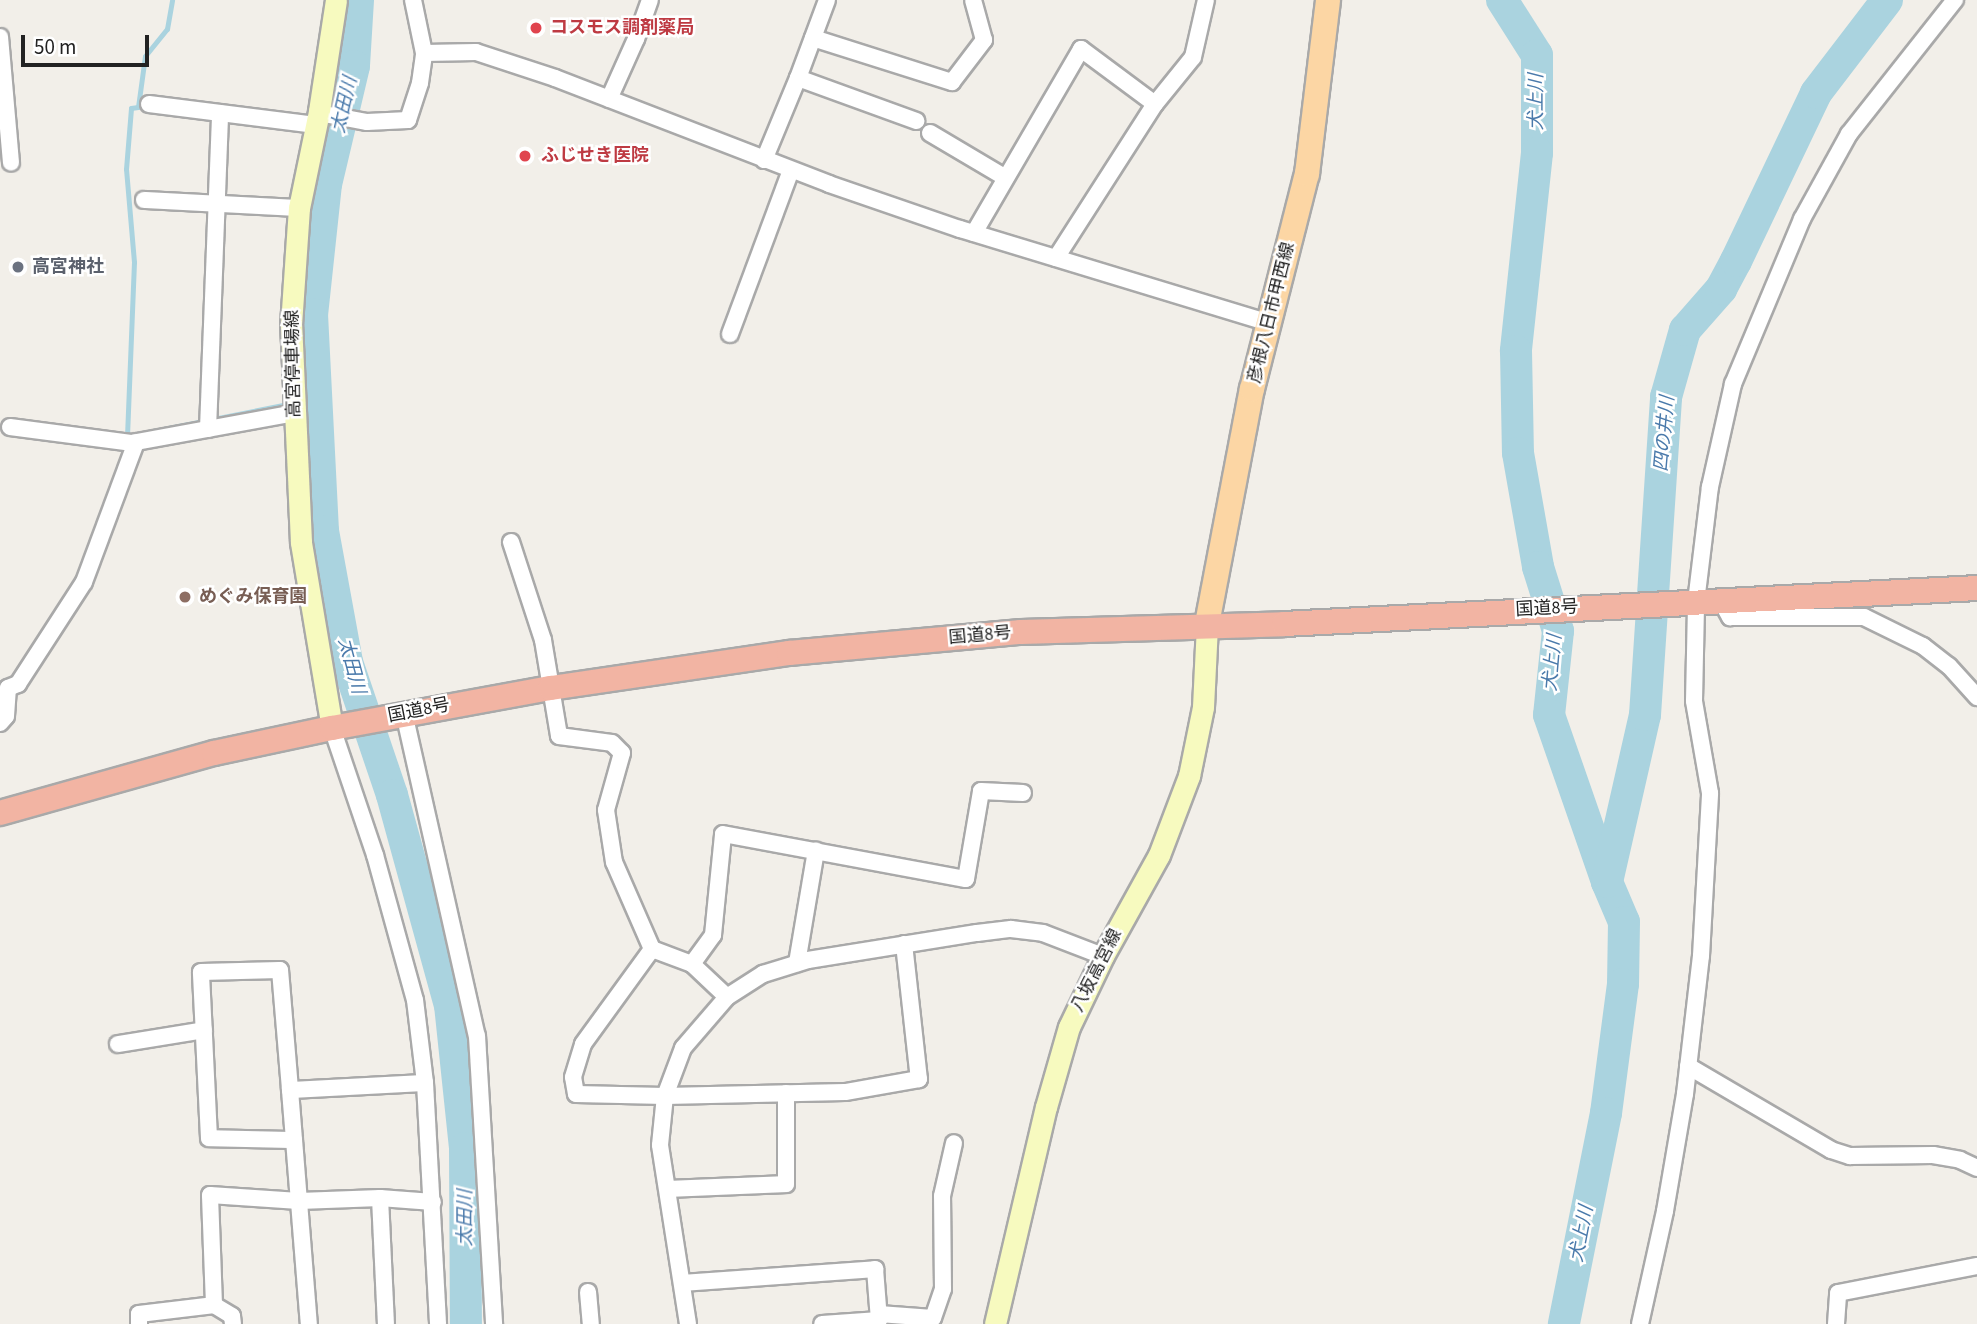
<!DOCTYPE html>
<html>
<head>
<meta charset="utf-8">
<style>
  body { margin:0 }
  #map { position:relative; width:1977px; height:1324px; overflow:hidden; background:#f2efe9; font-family:"Source Sans 3","Noto Sans JP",sans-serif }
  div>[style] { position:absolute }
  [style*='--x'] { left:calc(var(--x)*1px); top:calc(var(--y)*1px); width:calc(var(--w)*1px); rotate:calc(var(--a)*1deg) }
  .stream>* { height:5px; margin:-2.5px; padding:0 2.5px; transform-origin:2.5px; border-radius:2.5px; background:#aad3df }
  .river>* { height:32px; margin:-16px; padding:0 16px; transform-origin:16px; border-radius:16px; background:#aad3df }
  .roads { filter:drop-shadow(2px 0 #a9a9a9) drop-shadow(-2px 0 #a9a9a9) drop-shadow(0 2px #a9a9a9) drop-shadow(0 -2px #a9a9a9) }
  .minor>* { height:16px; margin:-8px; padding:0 8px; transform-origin:8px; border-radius:8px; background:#fff }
  .secondary>* { height:21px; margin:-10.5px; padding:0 10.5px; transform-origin:10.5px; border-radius:10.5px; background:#f7fabf }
  .primary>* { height:24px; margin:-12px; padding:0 12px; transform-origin:12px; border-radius:12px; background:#fcd6a4 }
  .trunk>* { height:24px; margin:-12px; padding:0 12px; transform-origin:12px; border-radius:12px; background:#f2b4a3 }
  .dots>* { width:19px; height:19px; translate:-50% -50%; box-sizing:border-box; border:4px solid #fff; border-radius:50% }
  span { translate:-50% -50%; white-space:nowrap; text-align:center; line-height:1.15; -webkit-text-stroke:5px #fff; paint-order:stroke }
  .health-label { font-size:18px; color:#be3a42; font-weight:700 }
  .left { translate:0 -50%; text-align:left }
  .worship-label { font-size:18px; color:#5b616d; font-weight:700 }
  .street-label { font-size:18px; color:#222 }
  .education-label { font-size:18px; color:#785e54; font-weight:700 }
  .water-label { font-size:19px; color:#4a7aab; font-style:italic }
  .scale { position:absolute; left:21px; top:35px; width:128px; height:32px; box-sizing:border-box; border:4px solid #222; border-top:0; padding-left:9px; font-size:21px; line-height:24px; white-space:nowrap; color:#222; -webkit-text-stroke:5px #fff; paint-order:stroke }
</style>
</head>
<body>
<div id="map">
  <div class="stream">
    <i style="--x:298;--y:404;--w:18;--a:0"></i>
    <i style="--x:143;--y:433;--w:148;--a:-11.3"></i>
    <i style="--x:127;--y:436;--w:174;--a:-87.7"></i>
    <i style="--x:134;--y:262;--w:93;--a:-94.9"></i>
    <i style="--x:126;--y:169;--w:61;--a:-85.3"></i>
    <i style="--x:131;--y:108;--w:7;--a:-8"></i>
    <i style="--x:138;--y:107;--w:51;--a:-82.2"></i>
    <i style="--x:145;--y:56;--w:35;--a:-51"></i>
    <i style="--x:167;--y:29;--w:29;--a:-80"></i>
  </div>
  <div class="river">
    <i style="--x:358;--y:0;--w:66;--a:93.5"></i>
    <i style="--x:354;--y:66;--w:121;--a:103.3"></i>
    <i style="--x:326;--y:184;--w:131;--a:96.1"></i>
    <i style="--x:312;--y:314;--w:217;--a:87.1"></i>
    <i style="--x:323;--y:531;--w:133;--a:79.6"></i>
    <i style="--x:347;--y:662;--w:140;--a:71.3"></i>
    <i style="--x:392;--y:795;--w:218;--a:74.6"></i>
    <i style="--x:450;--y:1005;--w:144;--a:84"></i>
    <i style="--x:465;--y:1148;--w:176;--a:89.7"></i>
    <i style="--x:1502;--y:0;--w:65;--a:57.5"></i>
    <i style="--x:1537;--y:55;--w:98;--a:90"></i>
    <i style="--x:1537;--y:153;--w:199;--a:96.1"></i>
    <i style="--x:1516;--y:351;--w:102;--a:88.9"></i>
    <i style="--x:1518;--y:453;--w:116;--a:80"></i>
    <i style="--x:1538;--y:567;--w:67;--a:72.6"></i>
    <i style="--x:1558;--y:631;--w:84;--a:96.1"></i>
    <i style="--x:1549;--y:715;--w:177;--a:70.8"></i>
    <i style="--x:1607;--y:882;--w:43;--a:67"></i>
    <i style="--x:1624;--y:922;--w:62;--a:90.9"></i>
    <i style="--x:1623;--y:984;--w:130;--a:97.5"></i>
    <i style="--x:1606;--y:1113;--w:215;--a:101.3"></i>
    <i style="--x:1607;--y:882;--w:171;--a:-77.2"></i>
    <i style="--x:1645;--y:715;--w:319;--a:-86.2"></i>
    <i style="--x:1666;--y:397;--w:70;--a:-74.2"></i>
    <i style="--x:1685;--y:330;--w:55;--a:-48.7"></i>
    <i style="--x:1721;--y:289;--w:32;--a:-62"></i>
    <i style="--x:1736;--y:261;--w:186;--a:-64.5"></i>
    <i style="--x:1816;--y:93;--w:117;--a:-52.6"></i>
  </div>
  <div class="roads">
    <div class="minor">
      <i style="--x:0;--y:37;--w:126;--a:85"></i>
      <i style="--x:813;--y:38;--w:146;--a:17.6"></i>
      <i style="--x:952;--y:82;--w:53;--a:-52.7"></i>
      <i style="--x:984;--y:40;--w:41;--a:-105.4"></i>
      <i style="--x:424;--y:53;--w:52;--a:-1.1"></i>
      <i style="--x:476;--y:52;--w:83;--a:18.2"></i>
      <i style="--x:555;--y:78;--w:294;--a:21.1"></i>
      <i style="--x:829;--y:184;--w:139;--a:19"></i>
      <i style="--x:960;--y:229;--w:324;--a:16.9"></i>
      <i style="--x:798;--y:78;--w:83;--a:-69.6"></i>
      <i style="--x:609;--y:99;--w:66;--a:-65.8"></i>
      <i style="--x:636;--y:39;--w:41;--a:-70.3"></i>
      <i style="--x:149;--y:104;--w:168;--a:7.2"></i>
      <i style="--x:319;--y:111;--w:6;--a:31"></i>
      <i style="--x:324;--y:114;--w:44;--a:10.5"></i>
      <i style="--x:367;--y:122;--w:41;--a:-2.8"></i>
      <i style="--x:408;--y:120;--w:39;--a:-72"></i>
      <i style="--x:420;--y:83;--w:30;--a:-82"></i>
      <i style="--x:424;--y:53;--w:54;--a:-101.7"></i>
      <i style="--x:930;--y:133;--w:88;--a:30.6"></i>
      <i style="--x:764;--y:160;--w:89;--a:-67.5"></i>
      <i style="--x:798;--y:78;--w:126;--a:20"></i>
      <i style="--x:144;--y:200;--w:155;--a:3"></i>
      <i style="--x:974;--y:233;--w:213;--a:-59.8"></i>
      <i style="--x:1081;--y:49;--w:92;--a:36.6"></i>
      <i style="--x:1056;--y:258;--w:183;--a:-57.3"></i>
      <i style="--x:1155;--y:104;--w:60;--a:-51"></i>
      <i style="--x:1193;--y:57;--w:58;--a:-77.2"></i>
      <i style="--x:730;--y:334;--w:175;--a:-69.6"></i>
      <i style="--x:10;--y:427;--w:122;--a:7.5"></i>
      <i style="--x:131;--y:443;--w:166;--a:-10.4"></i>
      <i style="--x:208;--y:429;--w:316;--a:-87.8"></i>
      <i style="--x:511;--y:542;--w:103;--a:71.9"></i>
      <i style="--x:543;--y:640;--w:97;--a:80.5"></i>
      <i style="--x:559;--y:736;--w:53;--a:7.5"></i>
      <i style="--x:612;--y:743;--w:14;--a:45"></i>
      <i style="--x:622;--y:753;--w:59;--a:105.7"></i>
      <i style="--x:606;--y:810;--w:53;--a:81.3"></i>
      <i style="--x:614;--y:862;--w:95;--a:66.4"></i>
      <i style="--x:1720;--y:599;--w:21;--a:61"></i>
      <i style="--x:1730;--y:617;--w:134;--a:0"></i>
      <i style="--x:1864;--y:617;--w:66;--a:26.2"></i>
      <i style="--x:1923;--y:646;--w:33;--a:38"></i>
      <i style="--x:1949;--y:666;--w:42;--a:47.9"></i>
      <i style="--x:404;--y:713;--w:331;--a:77.3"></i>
      <i style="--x:477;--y:1036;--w:289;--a:86.6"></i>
      <i style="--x:0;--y:723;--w:9;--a:-49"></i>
      <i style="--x:6;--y:716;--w:28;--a:-86"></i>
      <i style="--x:8;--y:688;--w:11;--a:-22"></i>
      <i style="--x:18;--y:684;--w:121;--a:-57.1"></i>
      <i style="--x:84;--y:582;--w:149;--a:-69.6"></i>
      <i style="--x:332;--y:728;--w:134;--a:71.3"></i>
      <i style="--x:375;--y:855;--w:150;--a:74.6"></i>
      <i style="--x:415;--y:1000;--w:84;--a:83.1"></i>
      <i style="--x:425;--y:1083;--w:241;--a:86.9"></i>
      <i style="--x:904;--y:944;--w:136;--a:83.7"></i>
      <i style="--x:919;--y:1079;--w:75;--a:170"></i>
      <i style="--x:845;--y:1092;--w:180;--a:178.7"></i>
      <i style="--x:665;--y:1096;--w:89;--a:-178.7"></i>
      <i style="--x:576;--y:1094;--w:17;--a:-100"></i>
      <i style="--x:573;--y:1077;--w:34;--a:-73"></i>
      <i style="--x:583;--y:1044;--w:117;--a:-54"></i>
      <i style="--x:652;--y:949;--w:43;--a:20.6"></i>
      <i style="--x:692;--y:964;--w:36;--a:-54"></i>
      <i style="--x:713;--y:935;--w:101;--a:-84.3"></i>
      <i style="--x:723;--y:834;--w:247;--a:10.5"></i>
      <i style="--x:966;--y:879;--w:89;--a:-80.3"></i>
      <i style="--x:981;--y:791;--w:42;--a:2.7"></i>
      <i style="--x:797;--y:963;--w:114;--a:-80.4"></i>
      <i style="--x:692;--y:964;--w:48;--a:43.3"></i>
      <i style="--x:118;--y:1044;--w:87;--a:-9.2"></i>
      <i style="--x:1688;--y:1066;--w:166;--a:30.4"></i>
      <i style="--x:1831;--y:1150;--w:20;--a:18"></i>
      <i style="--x:1850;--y:1156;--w:83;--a:-0.7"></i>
      <i style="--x:1933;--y:1155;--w:27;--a:10"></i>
      <i style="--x:1960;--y:1160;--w:19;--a:25"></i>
      <i style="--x:290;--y:1090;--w:135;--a:-3"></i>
      <i style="--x:294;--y:1140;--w:85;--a:-178.7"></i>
      <i style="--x:209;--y:1138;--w:166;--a:-92.8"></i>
      <i style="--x:201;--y:972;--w:79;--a:-1.5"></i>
      <i style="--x:280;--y:970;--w:120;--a:85.2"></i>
      <i style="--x:290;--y:1090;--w:235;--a:85.4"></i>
      <i style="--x:669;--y:1189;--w:117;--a:-2.4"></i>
      <i style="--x:786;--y:1184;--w:91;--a:-90"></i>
      <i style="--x:380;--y:1198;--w:53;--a:4.3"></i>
      <i style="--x:682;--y:1283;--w:194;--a:-4.1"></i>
      <i style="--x:875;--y:1269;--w:51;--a:85.5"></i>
      <i style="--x:879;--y:1320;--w:57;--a:176"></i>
      <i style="--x:588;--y:1292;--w:32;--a:85"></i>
      <i style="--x:214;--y:1305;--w:110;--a:-92.1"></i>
      <i style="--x:210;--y:1195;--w:89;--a:3.9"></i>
      <i style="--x:299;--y:1201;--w:81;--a:-2.1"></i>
      <i style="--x:380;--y:1198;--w:126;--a:87.3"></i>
      <i style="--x:879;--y:1314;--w:54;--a:4.2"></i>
      <i style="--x:933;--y:1318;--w:31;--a:-71"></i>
      <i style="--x:943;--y:1289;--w:93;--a:-90.6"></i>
      <i style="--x:942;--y:1196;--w:54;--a:-77.2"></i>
      <i style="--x:139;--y:1324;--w:10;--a:-90"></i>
      <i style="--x:139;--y:1314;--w:76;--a:-6.8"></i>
      <i style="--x:214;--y:1305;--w:21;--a:31"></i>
      <i style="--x:232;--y:1316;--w:8;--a:83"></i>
      <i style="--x:688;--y:1324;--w:181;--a:-98.9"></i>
      <i style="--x:660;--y:1145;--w:49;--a:-84.2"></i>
      <i style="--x:665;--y:1096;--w:51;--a:-69.4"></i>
      <i style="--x:683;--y:1048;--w:67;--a:-49.2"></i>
      <i style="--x:727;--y:997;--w:43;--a:-32.6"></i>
      <i style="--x:763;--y:974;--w:47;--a:-17.3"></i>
      <i style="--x:808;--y:960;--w:171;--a:-9.1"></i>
      <i style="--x:977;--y:933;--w:34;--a:-7"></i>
      <i style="--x:1011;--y:929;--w:32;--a:7"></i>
      <i style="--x:1043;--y:933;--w:64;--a:21"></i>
      <i style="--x:1640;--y:1324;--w:116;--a:-77.5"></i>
      <i style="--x:1665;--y:1211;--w:119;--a:-80.3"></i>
      <i style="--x:1685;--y:1094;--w:139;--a:-83.4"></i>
      <i style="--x:1701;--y:956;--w:163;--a:-86.8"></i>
      <i style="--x:1710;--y:793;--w:93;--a:-99.9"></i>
      <i style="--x:1694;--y:701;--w:99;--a:-88.8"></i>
      <i style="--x:1696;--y:602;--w:116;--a:-83.1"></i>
      <i style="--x:1710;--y:487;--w:106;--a:-77.4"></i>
      <i style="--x:1733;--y:384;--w:179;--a:-67.3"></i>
      <i style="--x:1802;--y:219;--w:97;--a:-61.1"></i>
      <i style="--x:1849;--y:134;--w:171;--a:-51.7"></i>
      <i style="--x:1836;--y:1324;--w:31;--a:-86"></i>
      <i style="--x:1838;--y:1293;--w:142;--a:-11"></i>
    </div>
    <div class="secondary">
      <i style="--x:332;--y:728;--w:189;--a:-99.5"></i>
      <i style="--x:301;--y:542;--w:217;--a:-92.6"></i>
      <i style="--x:291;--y:325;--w:117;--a:-86.1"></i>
      <i style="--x:299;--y:208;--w:99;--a:-78.3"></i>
      <i style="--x:319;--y:111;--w:112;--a:-81.3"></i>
      <i style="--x:995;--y:1324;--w:223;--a:-76.8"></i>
      <i style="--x:1046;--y:1107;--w:83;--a:-74"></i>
      <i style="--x:1069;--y:1027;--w:79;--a:-64.4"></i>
      <i style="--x:1103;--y:956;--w:115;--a:-61"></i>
      <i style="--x:1159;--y:855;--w:85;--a:-69.2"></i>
      <i style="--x:1189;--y:776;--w:70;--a:-78.5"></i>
      <i style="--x:1203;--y:707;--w:83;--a:-87.2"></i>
    </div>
    <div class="primary">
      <i style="--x:1207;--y:624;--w:239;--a:-79.2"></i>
      <i style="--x:1252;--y:389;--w:222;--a:-75.7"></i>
      <i style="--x:1307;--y:174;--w:175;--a:-83.1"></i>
    </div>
    <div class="trunk">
      <i style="--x:0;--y:813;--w:222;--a:-15.7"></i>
      <i style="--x:214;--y:753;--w:121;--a:-12"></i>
      <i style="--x:332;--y:728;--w:223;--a:-10.4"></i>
      <i style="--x:551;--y:688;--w:241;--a:-8.4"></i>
      <i style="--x:789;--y:653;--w:233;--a:-5.2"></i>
      <i style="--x:1021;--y:632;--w:263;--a:-1.7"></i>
      <i style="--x:1284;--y:624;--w:694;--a:-2.97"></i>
    </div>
  </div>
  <div class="dots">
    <i style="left:536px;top:28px;background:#e0444e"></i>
    <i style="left:525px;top:156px;background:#e0444e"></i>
    <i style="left:18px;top:267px;background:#6b7280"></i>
    <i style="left:185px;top:597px;background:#8d6e63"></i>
  </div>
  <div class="health-label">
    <span class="left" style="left:550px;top:28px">コスモス調剤薬局</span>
    <span class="left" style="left:541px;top:156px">ふじせき医院</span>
  </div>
  <div class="worship-label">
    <span class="left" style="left:32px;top:267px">高宮神社</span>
  </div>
  <div class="street-label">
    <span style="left:1272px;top:313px;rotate:-76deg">彦根八日市甲西線</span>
    <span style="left:294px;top:364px;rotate:-91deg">高宮停車場線</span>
    <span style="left:1547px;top:609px;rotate:-3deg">国道8号</span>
    <span style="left:980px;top:636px;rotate:-5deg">国道8号</span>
    <span style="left:419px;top:711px;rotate:-11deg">国道8号</span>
    <span style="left:1097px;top:971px;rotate:-63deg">八坂高宮線</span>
  </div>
  <div class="education-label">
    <span class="left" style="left:199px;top:597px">めぐみ保育園</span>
  </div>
  <div class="water-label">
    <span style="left:1537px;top:102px;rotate:-90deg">犬上川</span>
    <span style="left:345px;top:105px;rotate:-77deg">太田川</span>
    <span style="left:1665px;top:434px;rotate:-85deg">四の井川</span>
    <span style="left:1553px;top:663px;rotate:-85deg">犬上川</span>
    <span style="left:351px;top:666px;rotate:75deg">太田川</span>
    <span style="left:466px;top:1218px;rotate:-90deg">太田川</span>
    <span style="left:1582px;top:1234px;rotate:-79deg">犬上川</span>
  </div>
  <div class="scale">50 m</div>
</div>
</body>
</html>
